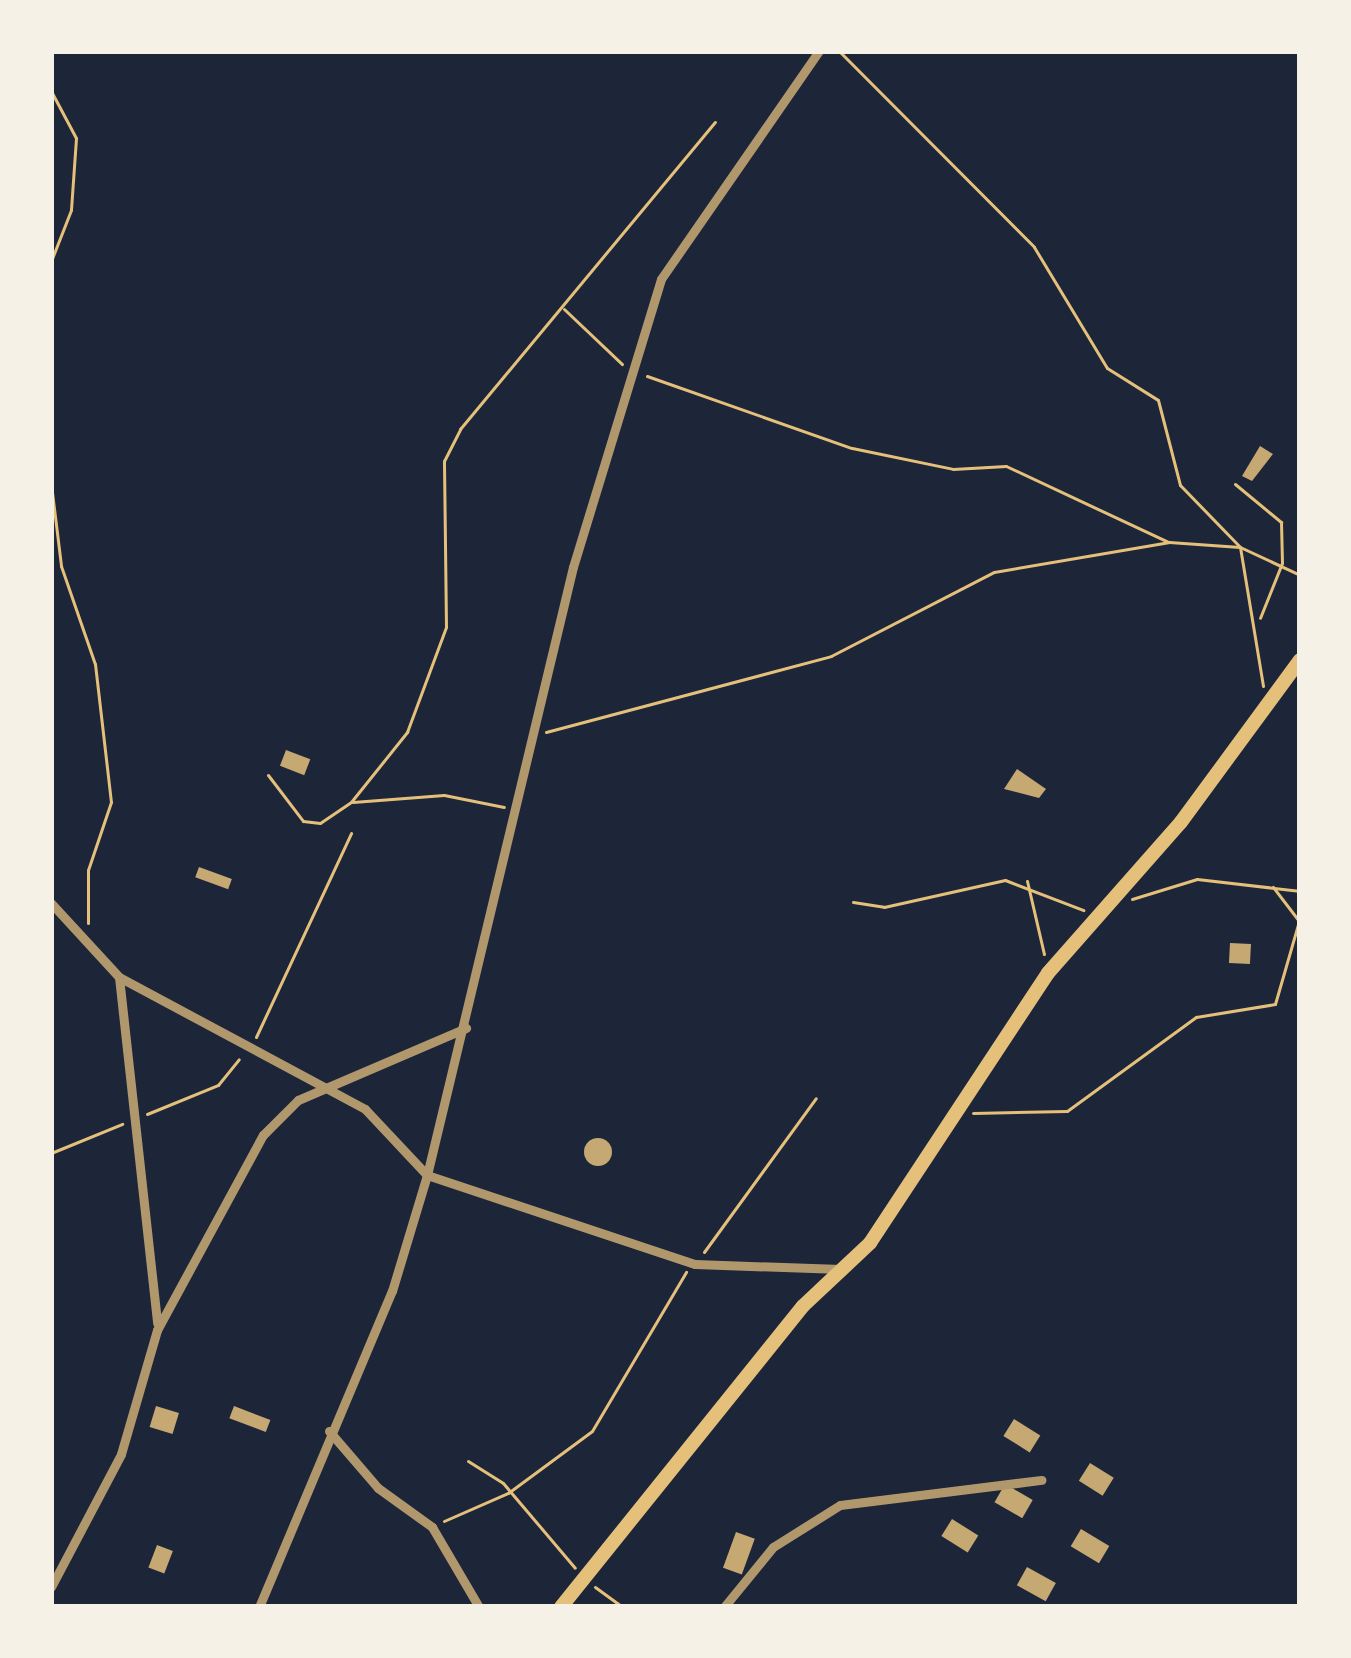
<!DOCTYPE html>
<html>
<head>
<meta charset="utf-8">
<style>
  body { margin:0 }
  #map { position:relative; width:1351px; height:1658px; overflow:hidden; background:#14213d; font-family:"DejaVu Sans",sans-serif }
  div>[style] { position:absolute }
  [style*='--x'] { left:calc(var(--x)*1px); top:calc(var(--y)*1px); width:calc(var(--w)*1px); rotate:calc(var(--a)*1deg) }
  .green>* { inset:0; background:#1d2539; transform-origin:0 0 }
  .building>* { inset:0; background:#c6a872; transform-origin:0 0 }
  .round { border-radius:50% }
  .path>* { height:3px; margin:-1.5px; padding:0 1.5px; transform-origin:1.5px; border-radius:1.5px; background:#e5c07b }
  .minor>* { height:9px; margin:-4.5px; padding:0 4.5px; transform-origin:4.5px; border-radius:4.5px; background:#b1986c }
  .primary>* { height:14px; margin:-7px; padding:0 7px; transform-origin:7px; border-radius:7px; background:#e5c07b }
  span { translate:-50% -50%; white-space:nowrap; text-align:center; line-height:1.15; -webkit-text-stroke:9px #f6f1e7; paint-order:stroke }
  .frame { position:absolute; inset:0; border:54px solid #f6f1e7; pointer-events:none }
</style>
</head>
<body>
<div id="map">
  <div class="green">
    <i style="left:51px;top:51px;width:1249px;height:1556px"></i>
  </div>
  <div class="building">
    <i style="clip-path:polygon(1260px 446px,1273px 454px,1252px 481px,1242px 476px)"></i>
    <i style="left:286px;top:750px;width:26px;height:17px;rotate:21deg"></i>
    <i style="clip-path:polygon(1017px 769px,1046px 789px,1039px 798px,1004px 789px)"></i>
    <i style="left:199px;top:867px;width:35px;height:11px;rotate:20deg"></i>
    <i style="left:1230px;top:943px;width:21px;height:20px;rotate:3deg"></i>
    <i class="round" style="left:584px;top:1138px;width:28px;height:28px"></i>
    <i style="left:156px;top:1406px;width:24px;height:22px;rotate:17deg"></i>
    <i style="left:234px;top:1406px;width:39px;height:13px;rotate:21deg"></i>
    <i style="left:1014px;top:1419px;width:31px;height:20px;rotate:32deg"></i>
    <i style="left:1090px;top:1463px;width:28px;height:21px;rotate:32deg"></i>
    <i style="left:1005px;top:1484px;width:32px;height:21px;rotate:30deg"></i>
    <i style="left:952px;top:1519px;width:31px;height:20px;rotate:32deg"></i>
    <i style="left:1081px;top:1529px;width:33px;height:20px;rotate:31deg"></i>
    <i style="left:736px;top:1532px;width:20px;height:38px;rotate:20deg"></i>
    <i style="left:157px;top:1545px;width:17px;height:24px;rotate:21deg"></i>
    <i style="left:1027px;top:1567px;width:33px;height:21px;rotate:29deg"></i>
  </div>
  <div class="path">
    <i style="--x:839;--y:51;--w:276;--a:45.1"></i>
    <i style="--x:1034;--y:247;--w:141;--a:58.9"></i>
    <i style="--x:1107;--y:368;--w:60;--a:32.1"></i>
    <i style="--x:1158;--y:400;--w:88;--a:75.5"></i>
    <i style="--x:1180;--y:485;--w:86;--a:45.9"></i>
    <i style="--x:1240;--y:547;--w:141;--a:80.6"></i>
    <i style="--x:51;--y:91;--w:53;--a:62"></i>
    <i style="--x:76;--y:138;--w:72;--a:94"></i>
    <i style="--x:71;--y:210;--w:55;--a:111.4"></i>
    <i style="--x:564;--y:309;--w:80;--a:43.5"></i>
    <i style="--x:647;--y:376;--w:217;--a:19.4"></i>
    <i style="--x:852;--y:448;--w:103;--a:11.7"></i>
    <i style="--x:953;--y:469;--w:53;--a:-3.2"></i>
    <i style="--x:1006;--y:466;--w:179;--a:25.1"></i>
    <i style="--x:51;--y:484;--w:83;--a:83"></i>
    <i style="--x:61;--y:566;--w:104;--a:70.9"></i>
    <i style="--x:95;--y:664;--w:139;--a:83.4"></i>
    <i style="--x:111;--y:802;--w:72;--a:108.7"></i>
    <i style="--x:88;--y:870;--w:53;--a:90"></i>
    <i style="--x:1235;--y:484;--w:60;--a:39.6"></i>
    <i style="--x:1281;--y:522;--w:41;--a:88.6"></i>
    <i style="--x:1282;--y:563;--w:59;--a:111.8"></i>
    <i style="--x:546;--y:732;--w:295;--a:-14.9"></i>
    <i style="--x:831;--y:656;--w:183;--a:-27.3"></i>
    <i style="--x:994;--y:572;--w:178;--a:-9.7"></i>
    <i style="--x:1169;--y:542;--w:71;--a:4"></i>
    <i style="--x:1240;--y:547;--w:66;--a:25"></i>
    <i style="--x:268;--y:775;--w:58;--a:52.7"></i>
    <i style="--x:303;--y:821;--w:17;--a:7"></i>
    <i style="--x:320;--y:823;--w:37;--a:-34"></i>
    <i style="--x:351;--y:802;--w:90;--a:-51.3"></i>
    <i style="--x:407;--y:732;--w:112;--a:-69.6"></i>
    <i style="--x:446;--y:627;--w:166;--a:-90.7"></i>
    <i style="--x:444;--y:461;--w:36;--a:-63"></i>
    <i style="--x:460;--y:429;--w:399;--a:-50.3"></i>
    <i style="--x:353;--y:802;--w:91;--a:-4.4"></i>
    <i style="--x:444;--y:795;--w:61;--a:11.3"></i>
    <i style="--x:1027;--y:881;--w:75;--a:76.9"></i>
    <i style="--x:1132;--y:899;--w:68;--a:-17.1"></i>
    <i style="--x:1197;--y:879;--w:104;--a:6.6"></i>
    <i style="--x:853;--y:902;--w:31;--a:9"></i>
    <i style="--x:884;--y:907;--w:124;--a:-12.6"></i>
    <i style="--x:1005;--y:880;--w:84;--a:21"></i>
    <i style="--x:256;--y:1037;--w:225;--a:-65"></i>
    <i style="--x:973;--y:1113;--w:94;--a:-1.2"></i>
    <i style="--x:1067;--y:1111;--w:160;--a:-36.1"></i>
    <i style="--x:1196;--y:1017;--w:80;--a:-9.3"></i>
    <i style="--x:1275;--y:1004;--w:86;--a:-73.9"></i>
    <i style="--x:1299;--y:921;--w:43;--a:-127.4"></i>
    <i style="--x:147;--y:1114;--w:77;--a:-22.2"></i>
    <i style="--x:218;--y:1085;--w:33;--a:-51"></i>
    <i style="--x:51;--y:1153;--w:77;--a:-22.2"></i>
    <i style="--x:704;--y:1252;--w:190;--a:-54"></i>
    <i style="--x:468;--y:1461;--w:41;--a:32.2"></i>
    <i style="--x:503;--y:1483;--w:111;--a:49.7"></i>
    <i style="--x:444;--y:1521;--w:70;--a:-23.6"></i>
    <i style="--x:508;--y:1493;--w:104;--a:-36.4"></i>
    <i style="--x:592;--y:1431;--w:185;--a:-59.4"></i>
    <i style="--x:595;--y:1587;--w:34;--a:36"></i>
  </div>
  <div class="minor">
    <i style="--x:51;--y:903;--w:100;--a:47.4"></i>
    <i style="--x:119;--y:977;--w:279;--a:28.2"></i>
    <i style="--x:365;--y:1109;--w:91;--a:46.8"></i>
    <i style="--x:427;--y:1175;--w:282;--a:18.4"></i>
    <i style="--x:695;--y:1264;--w:146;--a:2"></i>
    <i style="--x:119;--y:977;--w:348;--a:83.7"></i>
    <i style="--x:329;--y:1431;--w:75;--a:49.3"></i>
    <i style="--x:378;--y:1488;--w:67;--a:35.8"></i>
    <i style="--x:432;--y:1527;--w:93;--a:59.6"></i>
    <i style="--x:51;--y:1587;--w:150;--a:-62.2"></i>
    <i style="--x:121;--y:1454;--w:129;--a:-73.8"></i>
    <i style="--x:157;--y:1330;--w:222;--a:-61.5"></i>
    <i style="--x:263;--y:1135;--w:49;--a:-45"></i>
    <i style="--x:298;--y:1100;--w:183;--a:-23.2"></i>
    <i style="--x:259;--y:1607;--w:343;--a:-67.2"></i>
    <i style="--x:392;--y:1291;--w:121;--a:-73.2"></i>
    <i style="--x:427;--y:1175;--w:625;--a:-76.5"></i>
    <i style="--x:573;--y:567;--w:301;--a:-73"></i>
    <i style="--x:661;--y:279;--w:277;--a:-55.3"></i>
    <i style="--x:724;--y:1607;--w:77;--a:-50.8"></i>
    <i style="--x:773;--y:1547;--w:79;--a:-32.1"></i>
    <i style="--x:840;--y:1505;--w:203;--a:-7.1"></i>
  </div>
  <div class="primary">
    <i style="--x:561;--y:1607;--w:386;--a:-51.2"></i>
    <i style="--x:803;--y:1306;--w:92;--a:-43.2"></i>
    <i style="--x:870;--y:1243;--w:323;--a:-56.6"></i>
    <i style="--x:1048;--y:973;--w:201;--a:-48.6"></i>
    <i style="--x:1181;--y:822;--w:201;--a:-53.7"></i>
  </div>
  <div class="frame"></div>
</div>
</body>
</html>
